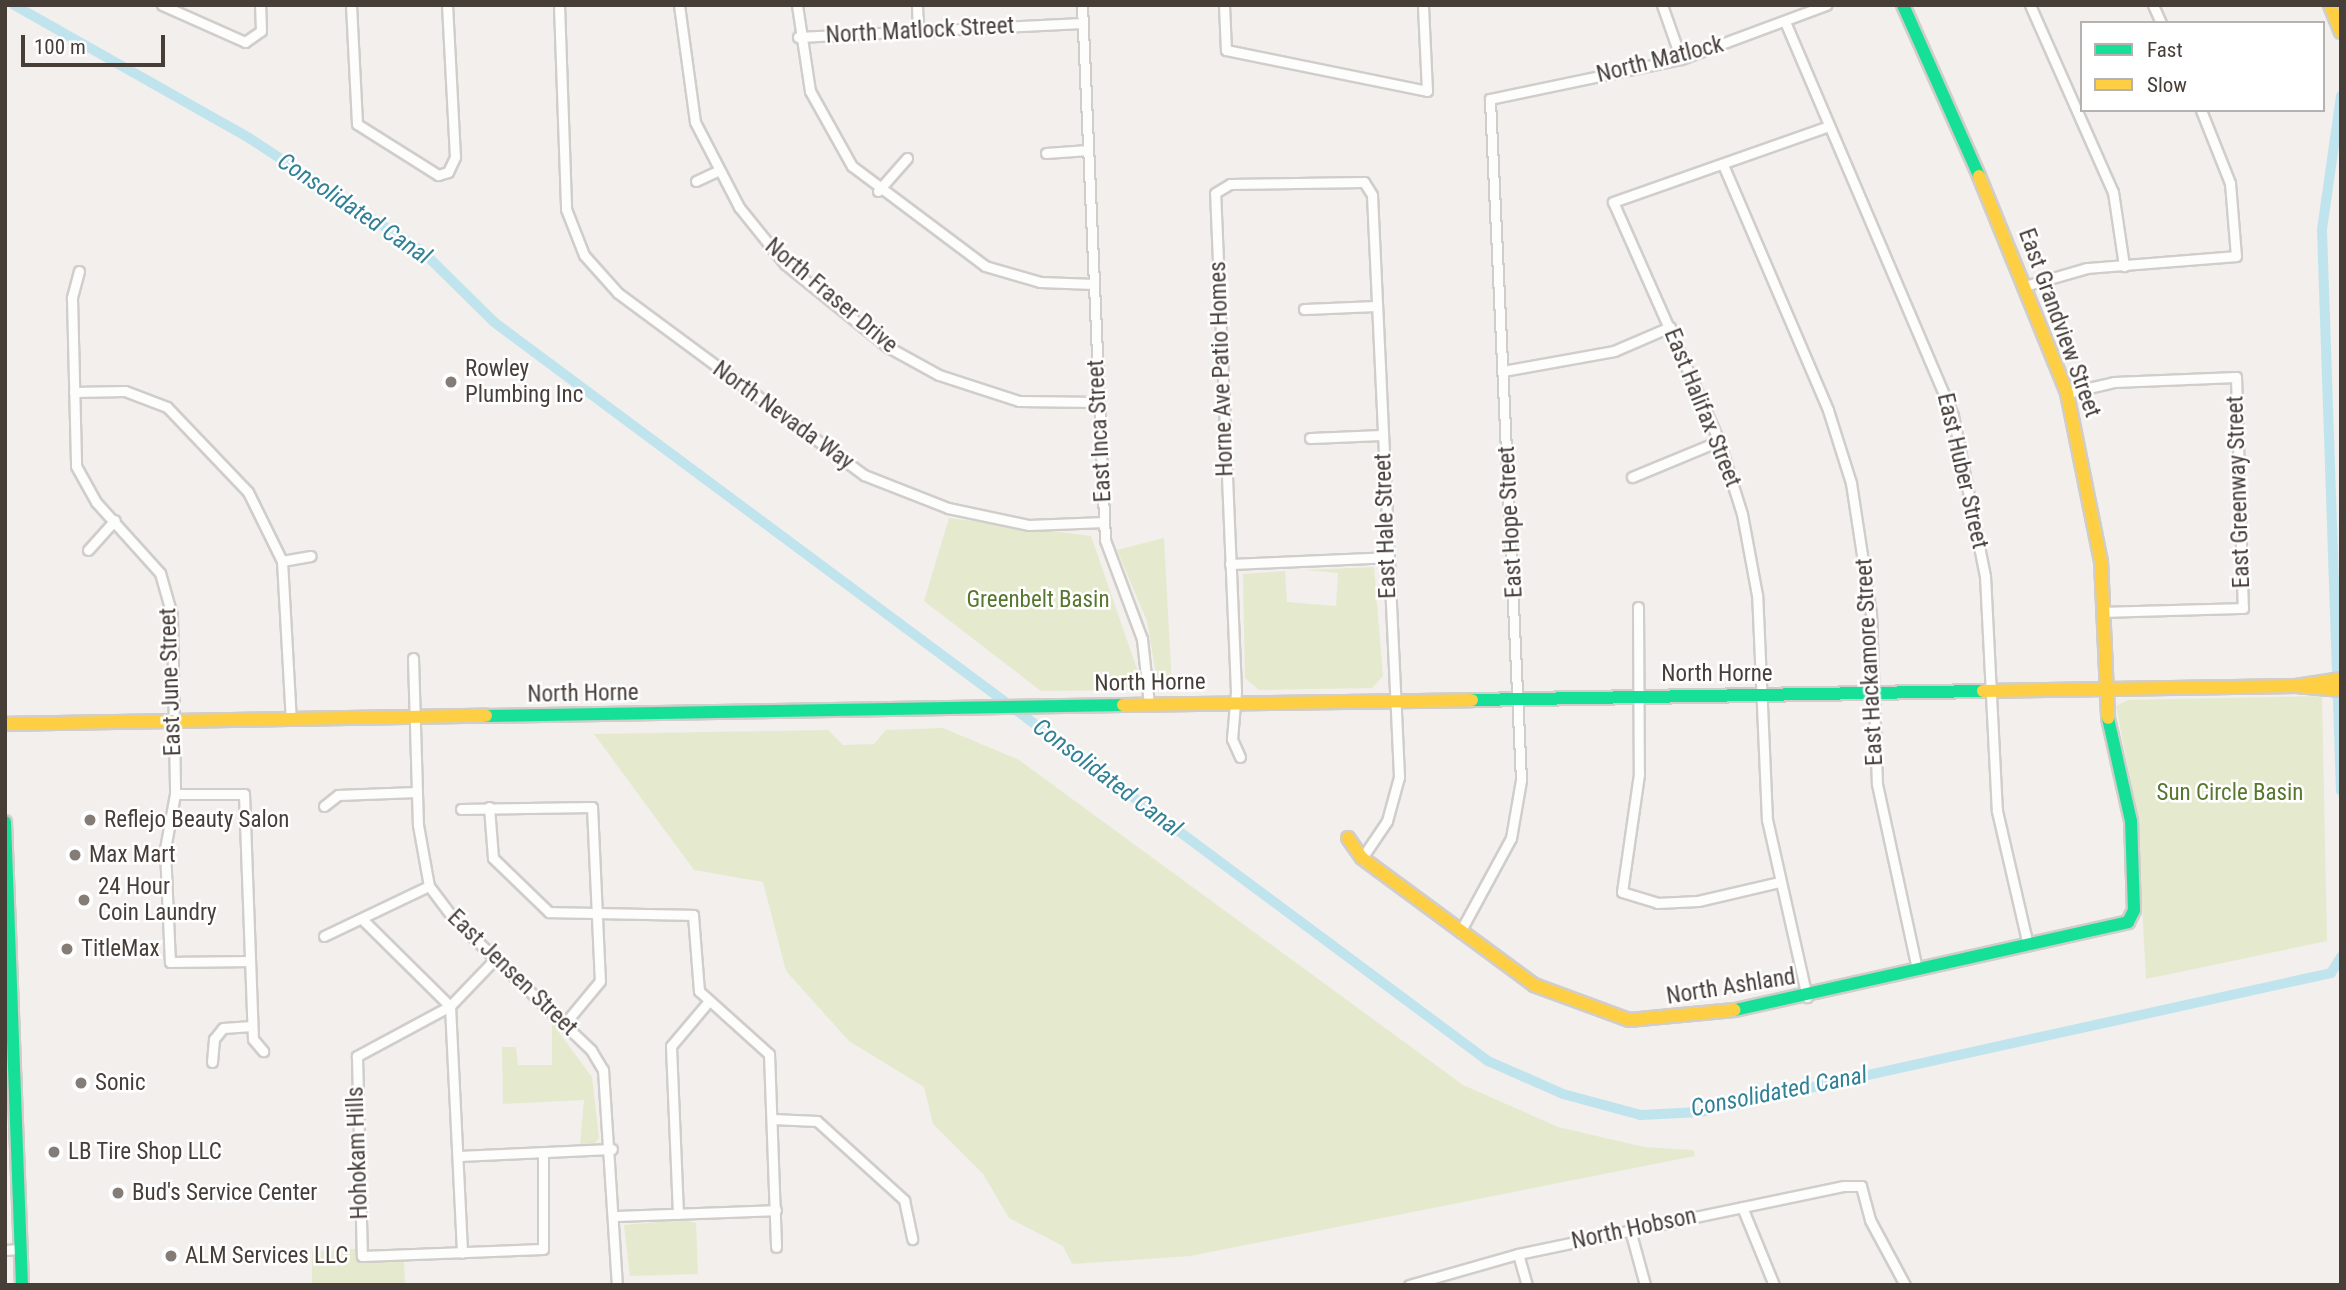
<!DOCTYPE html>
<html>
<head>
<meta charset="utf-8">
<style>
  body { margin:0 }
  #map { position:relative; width:2346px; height:1290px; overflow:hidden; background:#f2efec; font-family:"Roboto Condensed",sans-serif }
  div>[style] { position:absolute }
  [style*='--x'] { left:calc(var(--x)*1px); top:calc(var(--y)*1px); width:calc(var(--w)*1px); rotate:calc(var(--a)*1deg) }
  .green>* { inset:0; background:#e5eace }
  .canal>* { height:10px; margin:-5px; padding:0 5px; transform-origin:5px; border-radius:5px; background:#c0e4ed }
  .roads { filter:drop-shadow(2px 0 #d0cdca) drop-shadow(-2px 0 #d0cdca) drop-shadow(0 2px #d0cdca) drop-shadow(0 -2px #d0cdca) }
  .street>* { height:9px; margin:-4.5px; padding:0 4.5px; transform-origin:4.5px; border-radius:4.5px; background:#fdfdfc }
  .fast>* { height:12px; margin:-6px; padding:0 6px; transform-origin:6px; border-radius:6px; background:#16e098 }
  .slow>* { height:12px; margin:-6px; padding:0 6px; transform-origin:6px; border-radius:6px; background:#ffcf43 }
  .dots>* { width:19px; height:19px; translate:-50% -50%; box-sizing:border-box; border:4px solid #fff; border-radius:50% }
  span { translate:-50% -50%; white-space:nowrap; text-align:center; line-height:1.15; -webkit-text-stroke:5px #fff; paint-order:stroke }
  .street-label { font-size:23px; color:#473e38 }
  .poi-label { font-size:23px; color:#473e38 }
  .left { translate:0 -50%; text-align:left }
  .park-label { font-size:23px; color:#58772e }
  .water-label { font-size:24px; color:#308096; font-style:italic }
  .frame { position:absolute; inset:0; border:7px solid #473e38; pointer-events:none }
  .legend { position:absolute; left:2080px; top:21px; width:245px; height:91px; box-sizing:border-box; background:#fff; border:2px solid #b5b2af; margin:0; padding:9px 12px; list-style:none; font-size:21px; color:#473e38 }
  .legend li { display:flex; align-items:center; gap:14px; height:35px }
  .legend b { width:35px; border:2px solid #b5b2af }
  .scale { position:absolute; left:21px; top:35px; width:144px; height:32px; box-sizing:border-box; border:4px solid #473e38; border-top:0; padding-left:9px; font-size:21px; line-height:24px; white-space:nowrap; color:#473e38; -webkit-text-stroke:5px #fff; paint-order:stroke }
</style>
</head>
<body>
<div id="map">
  <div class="green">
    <i style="clip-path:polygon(949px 518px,1091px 536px,1139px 675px,1125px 690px,1041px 691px,924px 601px)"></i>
    <i style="clip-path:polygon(1164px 538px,1172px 687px,1170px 690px,1157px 680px,1147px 621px,1117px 550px)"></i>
    <i style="clip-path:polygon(1374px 567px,1383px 676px,1372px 688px,1259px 690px,1245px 678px,1243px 574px,1285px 571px,1287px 602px,1336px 606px,1338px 573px,1305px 570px)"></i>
    <i style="clip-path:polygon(2322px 696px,2327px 941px,2146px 979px,2137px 814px,2116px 706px,2128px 700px)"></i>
    <i style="clip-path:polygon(943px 728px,1019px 760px,1463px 1085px,1558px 1127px,1644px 1147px,1693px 1150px,1695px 1156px,1190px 1256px,1072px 1264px,1063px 1246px,1009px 1218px,983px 1174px,933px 1124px,924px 1087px,849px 1041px,786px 971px,763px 882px,694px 870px,594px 734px,828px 730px,843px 745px,874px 744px,886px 730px)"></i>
    <i style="clip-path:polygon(552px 1023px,592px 1077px,599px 1138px,594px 1144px,580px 1145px,584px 1100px,503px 1104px,502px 1047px,516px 1047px,518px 1065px,552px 1065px)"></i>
    <i style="clip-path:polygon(683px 1220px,696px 1223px,698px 1274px,630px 1276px,624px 1225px)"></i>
    <i style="clip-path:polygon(355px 1249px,366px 1260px,404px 1260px,405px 1285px,312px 1285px,312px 1251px)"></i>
  </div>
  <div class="canal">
    <i style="--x:14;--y:5;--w:270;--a:29.5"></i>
    <i style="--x:249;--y:138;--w:207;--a:33.2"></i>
    <i style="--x:422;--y:251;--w:101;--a:44.6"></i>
    <i style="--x:494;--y:322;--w:1239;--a:36.63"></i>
    <i style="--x:1488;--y:1061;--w:82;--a:23.7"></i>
    <i style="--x:1563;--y:1094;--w:81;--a:15.1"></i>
    <i style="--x:1641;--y:1115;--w:59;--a:-2.9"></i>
    <i style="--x:1700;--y:1112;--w:646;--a:-12.42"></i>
    <i style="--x:2341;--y:96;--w:135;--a:98.1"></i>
    <i style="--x:2322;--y:230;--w:561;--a:88.06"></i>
    <i style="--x:2331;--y:973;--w:19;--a:-58"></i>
  </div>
  <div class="roads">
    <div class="street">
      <i style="--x:162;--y:5;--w:91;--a:24"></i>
      <i style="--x:245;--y:42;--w:19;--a:-35"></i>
      <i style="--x:261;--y:31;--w:26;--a:-92"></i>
      <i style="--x:351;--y:5;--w:119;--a:87.1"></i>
      <i style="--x:357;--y:124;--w:96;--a:32.2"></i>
      <i style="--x:438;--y:175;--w:10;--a:-17"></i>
      <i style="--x:448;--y:172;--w:17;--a:-65"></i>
      <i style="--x:455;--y:157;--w:152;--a:-93"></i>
      <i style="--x:559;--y:5;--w:204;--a:88"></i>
      <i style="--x:566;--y:209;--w:49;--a:68.6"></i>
      <i style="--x:584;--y:255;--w:51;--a:48.2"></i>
      <i style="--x:618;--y:293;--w:306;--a:36.5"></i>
      <i style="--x:864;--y:475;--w:90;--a:21.4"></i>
      <i style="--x:948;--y:508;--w:83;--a:11.9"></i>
      <i style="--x:1029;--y:525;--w:75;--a:-2.3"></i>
      <i style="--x:679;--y:5;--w:118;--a:82.2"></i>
      <i style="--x:695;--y:122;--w:96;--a:62.6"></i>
      <i style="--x:739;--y:207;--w:73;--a:51.1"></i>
      <i style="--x:785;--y:264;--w:132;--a:38.9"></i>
      <i style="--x:888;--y:347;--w:58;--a:28.8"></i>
      <i style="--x:939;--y:375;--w:84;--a:18"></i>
      <i style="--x:1019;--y:401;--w:79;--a:0.7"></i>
      <i style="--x:797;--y:5;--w:87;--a:81.4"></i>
      <i style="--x:810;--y:91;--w:86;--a:60.8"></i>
      <i style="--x:852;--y:166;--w:166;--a:36.9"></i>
      <i style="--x:985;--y:266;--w:57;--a:16.2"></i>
      <i style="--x:1040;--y:282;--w:54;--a:2.1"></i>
      <i style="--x:917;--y:5;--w:25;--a:88"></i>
      <i style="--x:1082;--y:5;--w:535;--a:87.54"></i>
      <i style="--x:1105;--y:540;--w:106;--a:69.5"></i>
      <i style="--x:1142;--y:639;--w:65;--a:83.9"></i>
      <i style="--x:1224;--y:5;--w:45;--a:87.5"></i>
      <i style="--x:1226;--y:50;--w:205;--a:11.5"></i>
      <i style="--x:1427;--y:91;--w:86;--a:-92.7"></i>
      <i style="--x:1662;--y:5;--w:57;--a:70.6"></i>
      <i style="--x:2030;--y:5;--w:205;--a:66.1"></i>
      <i style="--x:2113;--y:192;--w:75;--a:81.5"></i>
      <i style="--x:2153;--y:5;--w:20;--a:66"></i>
      <i style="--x:1786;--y:24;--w:426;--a:66.9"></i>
      <i style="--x:1953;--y:416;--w:163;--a:78.7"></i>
      <i style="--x:1985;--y:576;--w:235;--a:87.1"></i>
      <i style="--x:1997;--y:811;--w:138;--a:77"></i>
      <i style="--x:798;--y:37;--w:285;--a:-2.8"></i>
      <i style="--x:1046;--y:153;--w:42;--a:-4.1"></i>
      <i style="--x:1724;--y:167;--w:264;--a:66.8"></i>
      <i style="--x:1828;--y:410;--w:77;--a:72.5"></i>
      <i style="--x:1851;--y:483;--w:132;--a:81.3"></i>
      <i style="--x:1871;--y:613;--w:171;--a:88"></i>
      <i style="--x:1877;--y:784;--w:189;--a:77.8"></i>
      <i style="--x:696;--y:181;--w:23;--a:-25"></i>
      <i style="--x:878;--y:191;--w:44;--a:-48.7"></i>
      <i style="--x:79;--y:271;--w:28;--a:105"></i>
      <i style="--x:72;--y:298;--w:168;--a:88.6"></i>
      <i style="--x:76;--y:466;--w:41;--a:60.9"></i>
      <i style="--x:96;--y:502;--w:96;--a:48"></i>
      <i style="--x:160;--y:573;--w:44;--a:74.1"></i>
      <i style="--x:172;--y:615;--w:179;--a:89"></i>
      <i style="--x:175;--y:794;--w:56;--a:100.3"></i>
      <i style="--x:165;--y:849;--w:113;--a:87.5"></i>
      <i style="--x:170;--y:962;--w:79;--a:-0.7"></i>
      <i style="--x:2028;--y:285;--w:61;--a:-16.1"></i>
      <i style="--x:2087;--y:268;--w:149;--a:-4.6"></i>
      <i style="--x:2236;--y:256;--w:73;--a:-94.7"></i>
      <i style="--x:2230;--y:183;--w:79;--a:-111.7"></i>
      <i style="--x:1304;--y:309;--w:73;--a:-2.4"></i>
      <i style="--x:1503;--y:371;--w:113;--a:-10.2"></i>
      <i style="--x:1614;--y:351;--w:61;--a:-23.2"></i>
      <i style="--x:74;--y:392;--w:51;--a:-1.1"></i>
      <i style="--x:125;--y:391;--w:45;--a:20.9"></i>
      <i style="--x:167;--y:407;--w:117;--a:46.4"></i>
      <i style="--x:248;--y:492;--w:77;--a:63.8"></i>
      <i style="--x:282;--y:561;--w:159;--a:86.8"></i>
      <i style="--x:2067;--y:393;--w:48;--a:-13.2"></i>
      <i style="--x:2114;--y:382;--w:122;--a:-2.3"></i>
      <i style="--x:2236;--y:377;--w:231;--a:88.3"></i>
      <i style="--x:2243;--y:608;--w:139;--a:178.4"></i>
      <i style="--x:1310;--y:438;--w:72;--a:-2.4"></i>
      <i style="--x:1632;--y:477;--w:94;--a:-22.5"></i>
      <i style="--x:88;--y:550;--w:40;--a:-48"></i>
      <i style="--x:282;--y:561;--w:29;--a:-10"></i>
      <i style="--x:1230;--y:564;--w:158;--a:-2.5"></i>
      <i style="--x:1638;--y:607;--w:167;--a:89.7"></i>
      <i style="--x:1639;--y:774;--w:119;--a:98.2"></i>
      <i style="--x:1622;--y:892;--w:37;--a:17"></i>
      <i style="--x:1657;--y:903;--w:41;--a:-2.8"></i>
      <i style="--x:1698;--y:901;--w:83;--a:-13.2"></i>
      <i style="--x:413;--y:658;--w:167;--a:88.3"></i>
      <i style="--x:418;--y:825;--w:62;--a:79.8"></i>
      <i style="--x:429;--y:886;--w:40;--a:53"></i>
      <i style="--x:453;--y:918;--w:191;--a:43.7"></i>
      <i style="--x:591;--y:1050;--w:23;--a:59"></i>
      <i style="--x:603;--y:1070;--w:215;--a:86.3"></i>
      <i style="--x:1240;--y:757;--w:20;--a:-114"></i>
      <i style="--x:1232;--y:739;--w:48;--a:-85.2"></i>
      <i style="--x:1236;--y:691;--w:498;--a:-92.4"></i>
      <i style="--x:1215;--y:193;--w:17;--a:-31"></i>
      <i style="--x:1230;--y:184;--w:134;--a:-0.9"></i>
      <i style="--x:1364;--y:182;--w:15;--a:58"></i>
      <i style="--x:1372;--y:195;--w:583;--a:87.34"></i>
      <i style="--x:1399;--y:777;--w:46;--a:105.3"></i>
      <i style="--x:1387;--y:821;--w:45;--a:124"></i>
      <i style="--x:175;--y:794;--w:69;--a:0"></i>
      <i style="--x:244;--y:794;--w:245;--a:87.9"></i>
      <i style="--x:253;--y:1039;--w:16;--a:50"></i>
      <i style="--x:324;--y:806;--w:18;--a:-38"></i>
      <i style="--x:338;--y:795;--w:78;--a:-2.2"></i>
      <i style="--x:489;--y:807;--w:51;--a:85.5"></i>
      <i style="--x:493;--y:858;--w:78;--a:44"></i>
      <i style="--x:549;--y:912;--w:144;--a:1.2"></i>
      <i style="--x:693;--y:915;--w:76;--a:85.5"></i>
      <i style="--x:699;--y:991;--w:94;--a:42"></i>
      <i style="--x:769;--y:1054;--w:193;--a:87.9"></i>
      <i style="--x:461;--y:809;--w:131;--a:-0.9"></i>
      <i style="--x:592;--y:807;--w:174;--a:87.4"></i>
      <i style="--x:600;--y:981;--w:55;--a:129.8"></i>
      <i style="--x:362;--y:919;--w:124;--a:44.7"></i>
      <i style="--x:450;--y:1006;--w:247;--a:87.2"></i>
      <i style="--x:1460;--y:932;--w:107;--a:-61.5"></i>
      <i style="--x:1511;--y:838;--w:59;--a:-80.2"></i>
      <i style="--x:1521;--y:780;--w:682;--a:-92.61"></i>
      <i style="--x:1490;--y:99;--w:195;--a:-11.8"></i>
      <i style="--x:1681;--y:59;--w:155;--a:-20.4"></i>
      <i style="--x:324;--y:936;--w:116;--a:-25.5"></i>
      <i style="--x:496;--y:958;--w:66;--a:133.8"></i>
      <i style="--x:450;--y:1006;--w:106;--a:151.7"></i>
      <i style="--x:357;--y:1056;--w:200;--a:88.6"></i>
      <i style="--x:362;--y:1256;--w:181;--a:-2.2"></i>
      <i style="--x:543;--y:1249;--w:96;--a:-90"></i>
      <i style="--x:1807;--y:997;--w:181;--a:-102.7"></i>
      <i style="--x:1767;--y:820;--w:225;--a:-92.5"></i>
      <i style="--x:1757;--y:595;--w:82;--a:-100.5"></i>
      <i style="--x:1742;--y:514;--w:77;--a:-107.5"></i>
      <i style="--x:1719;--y:441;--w:261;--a:-113.9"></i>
      <i style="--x:1613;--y:202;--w:229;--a:-19.4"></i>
      <i style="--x:212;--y:1062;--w:23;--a:-85"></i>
      <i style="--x:214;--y:1039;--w:14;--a:-51"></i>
      <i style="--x:223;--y:1028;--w:29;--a:-4"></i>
      <i style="--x:772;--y:1119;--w:45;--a:2.5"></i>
      <i style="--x:817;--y:1121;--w:118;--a:42.2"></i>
      <i style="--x:904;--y:1200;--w:40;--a:78"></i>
      <i style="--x:458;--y:1156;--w:154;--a:-2.6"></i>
      <i style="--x:1742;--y:1207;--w:84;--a:67.7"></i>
      <i style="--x:678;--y:1214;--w:168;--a:-92.4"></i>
      <i style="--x:671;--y:1046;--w:59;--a:-49.8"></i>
      <i style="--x:614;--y:1216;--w:162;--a:-2.1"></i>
      <i style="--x:1630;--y:1230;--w:57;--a:74.7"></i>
      <i style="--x:5;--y:1250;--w:16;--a:-4"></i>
      <i style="--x:1518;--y:1254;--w:32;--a:74"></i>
      <i style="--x:1409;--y:1285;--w:113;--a:-15.9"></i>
      <i style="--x:1518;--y:1254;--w:333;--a:-11.8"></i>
      <i style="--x:1844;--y:1186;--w:17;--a:0"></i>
      <i style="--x:1861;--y:1186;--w:35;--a:75"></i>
      <i style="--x:1870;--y:1220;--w:74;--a:61.7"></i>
    </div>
    <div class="fast">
      <i style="--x:1903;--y:5;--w:187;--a:66"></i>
      <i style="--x:1472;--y:700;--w:511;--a:-1.01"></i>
      <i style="--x:486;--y:716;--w:637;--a:-0.99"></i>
      <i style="--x:5;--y:822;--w:463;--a:87.9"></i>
      <i style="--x:1735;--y:1010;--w:403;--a:-12.6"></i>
      <i style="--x:2128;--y:922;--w:13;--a:-63"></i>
      <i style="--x:2134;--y:910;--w:89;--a:-91.9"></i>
      <i style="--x:2131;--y:821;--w:106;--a:-102.6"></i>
    </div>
    <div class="slow">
      <i style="--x:2330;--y:5;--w:29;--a:68"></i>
      <i style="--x:1979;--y:176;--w:234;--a:67.9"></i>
      <i style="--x:2067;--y:393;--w:171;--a:78.6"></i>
      <i style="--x:2101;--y:561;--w:157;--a:87.4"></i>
      <i style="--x:2296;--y:686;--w:45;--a:5.1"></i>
      <i style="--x:1983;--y:691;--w:313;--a:-0.9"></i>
      <i style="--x:2296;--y:686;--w:46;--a:-8.8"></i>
      <i style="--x:1123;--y:705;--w:349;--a:-0.8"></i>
      <i style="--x:5;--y:724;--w:481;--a:-1"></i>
      <i style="--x:1348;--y:838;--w:24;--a:55"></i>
      <i style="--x:1362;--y:858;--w:214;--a:36.4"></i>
      <i style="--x:1534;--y:985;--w:101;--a:20.2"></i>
      <i style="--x:1629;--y:1020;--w:106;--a:-5.4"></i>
    </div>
  </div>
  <div class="dots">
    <i style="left:451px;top:382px;background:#837c77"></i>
    <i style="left:90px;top:820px;background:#837c77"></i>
    <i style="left:75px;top:855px;background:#837c77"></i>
    <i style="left:84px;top:900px;background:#837c77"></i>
    <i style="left:67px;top:949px;background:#837c77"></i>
    <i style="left:81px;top:1083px;background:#837c77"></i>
    <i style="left:54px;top:1152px;background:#837c77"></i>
    <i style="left:118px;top:1193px;background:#837c77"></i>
    <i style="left:171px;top:1256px;background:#837c77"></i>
  </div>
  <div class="street-label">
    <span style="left:920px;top:31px;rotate:-3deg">North Matlock Street</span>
    <span style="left:1660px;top:60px;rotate:-14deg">North Matlock</span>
    <span style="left:831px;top:296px;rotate:40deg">North Fraser Drive</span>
    <span style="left:2059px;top:323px;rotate:70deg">East Grandview Street</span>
    <span style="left:1222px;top:369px;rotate:-92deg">Horne Ave Patio Homes</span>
    <span style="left:1702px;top:408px;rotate:68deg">East Halifax Street</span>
    <span style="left:783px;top:416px;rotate:36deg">North Nevada Way</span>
    <span style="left:1100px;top:431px;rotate:-93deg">East Inca Street</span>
    <span style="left:1962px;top:471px;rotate:77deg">East Huber Street</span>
    <span style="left:2239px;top:492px;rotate:-92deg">East Greenway Street</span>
    <span style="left:1511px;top:522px;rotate:-93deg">East Hope Street</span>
    <span style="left:1386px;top:526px;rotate:-92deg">East Hale Street</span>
    <span style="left:1870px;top:662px;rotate:-93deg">East Hackamore Street</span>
    <span style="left:1717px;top:674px">North Horne</span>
    <span style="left:171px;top:682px;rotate:-92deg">East June Street</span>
    <span style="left:1150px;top:683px;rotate:-1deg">North Horne</span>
    <span style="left:583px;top:694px;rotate:-1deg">North Horne</span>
    <span style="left:512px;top:973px;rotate:44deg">East Jensen Street</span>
    <span style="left:1731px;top:987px;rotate:-9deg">North Ashland</span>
    <span style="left:358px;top:1153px;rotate:-92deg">Hohokam Hills</span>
    <span style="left:1634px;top:1229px;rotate:-12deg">North Hobson</span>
  </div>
  <div class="poi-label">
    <span class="left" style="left:465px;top:382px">Rowley<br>Plumbing Inc</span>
    <span class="left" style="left:104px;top:820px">Reflejo Beauty Salon</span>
    <span class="left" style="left:89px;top:855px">Max Mart</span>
    <span class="left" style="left:98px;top:900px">24 Hour<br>Coin Laundry</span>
    <span class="left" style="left:81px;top:949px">TitleMax</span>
    <span class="left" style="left:95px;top:1083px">Sonic</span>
    <span class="left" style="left:68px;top:1152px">LB Tire Shop LLC</span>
    <span class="left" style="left:132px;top:1193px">Bud's Service Center</span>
    <span class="left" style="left:185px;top:1256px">ALM Services LLC</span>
  </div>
  <div class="park-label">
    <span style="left:1038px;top:600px">Greenbelt Basin</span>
    <span style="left:2230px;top:793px">Sun Circle Basin</span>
  </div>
  <div class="water-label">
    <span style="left:354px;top:209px;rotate:34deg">Consolidated Canal</span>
    <span style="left:1107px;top:778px;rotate:37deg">Consolidated Canal</span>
    <span style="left:1779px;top:1092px;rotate:-11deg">Consolidated Canal</span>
  </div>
  <div class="frame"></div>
  <ul class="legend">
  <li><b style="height:9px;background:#16e098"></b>Fast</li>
  <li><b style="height:9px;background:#ffcf43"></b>Slow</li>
  </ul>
  <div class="scale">100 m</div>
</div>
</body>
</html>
